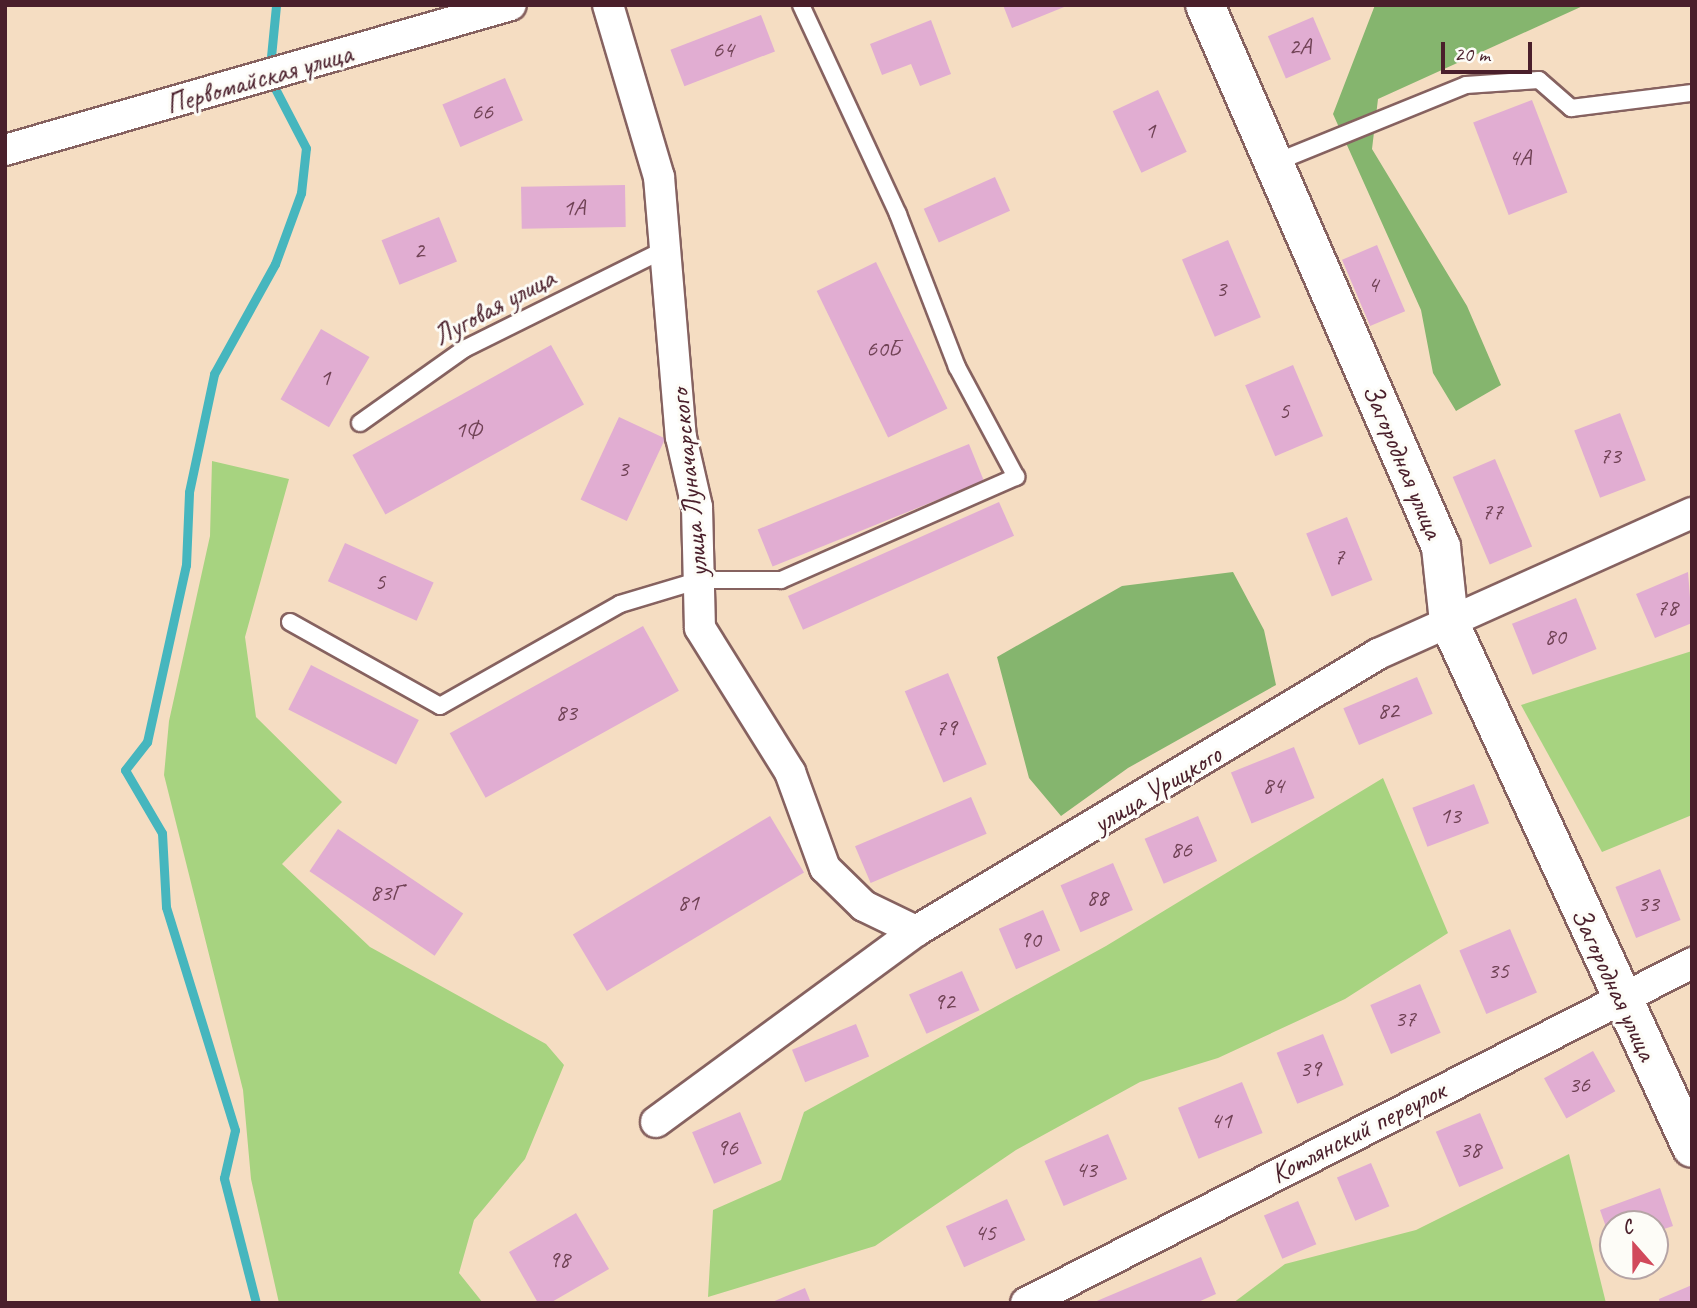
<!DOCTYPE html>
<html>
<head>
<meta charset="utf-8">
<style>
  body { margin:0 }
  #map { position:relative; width:1697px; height:1308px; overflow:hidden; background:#f5ddc2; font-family:Caveat,sans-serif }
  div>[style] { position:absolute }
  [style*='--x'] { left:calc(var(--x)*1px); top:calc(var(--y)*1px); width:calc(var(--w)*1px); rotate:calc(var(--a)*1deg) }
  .green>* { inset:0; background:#a7d380 }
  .forest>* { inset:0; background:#85b56e }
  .stream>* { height:9px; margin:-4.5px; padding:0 4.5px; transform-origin:4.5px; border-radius:4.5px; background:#46b6be }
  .building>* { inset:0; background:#e1add2; transform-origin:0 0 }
  .roads { filter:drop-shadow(2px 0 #866260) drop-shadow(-2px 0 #866260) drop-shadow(0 2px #866260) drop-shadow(0 -2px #866260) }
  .service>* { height:16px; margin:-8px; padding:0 8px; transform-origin:8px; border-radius:8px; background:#fff }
  .minor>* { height:30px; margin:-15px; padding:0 15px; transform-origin:15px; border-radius:15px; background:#fff }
  .tertiary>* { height:38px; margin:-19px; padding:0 19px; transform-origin:19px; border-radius:19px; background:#fff }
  span { translate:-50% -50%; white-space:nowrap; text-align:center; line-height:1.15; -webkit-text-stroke:6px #fdfcf7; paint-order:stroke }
  .number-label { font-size:24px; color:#704255 }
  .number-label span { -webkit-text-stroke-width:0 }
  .street-label { font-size:28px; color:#4a1f2b }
  .frame { position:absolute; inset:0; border:7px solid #4a1f2b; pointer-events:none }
  .north { position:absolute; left:1599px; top:1210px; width:70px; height:70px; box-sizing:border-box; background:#fdfcf7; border:2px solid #b5a4a5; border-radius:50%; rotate:339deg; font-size:19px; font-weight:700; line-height:28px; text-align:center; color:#4a1f2b }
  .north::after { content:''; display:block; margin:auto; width:24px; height:32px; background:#d1495b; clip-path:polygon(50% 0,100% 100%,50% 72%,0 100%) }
  .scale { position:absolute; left:1441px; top:42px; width:91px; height:32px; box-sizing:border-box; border:4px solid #4a1f2b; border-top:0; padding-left:9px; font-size:21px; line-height:24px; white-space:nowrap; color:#4a1f2b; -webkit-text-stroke:5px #fdfcf7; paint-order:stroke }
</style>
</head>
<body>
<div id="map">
  <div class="green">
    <i style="clip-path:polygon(212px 461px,289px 479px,245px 637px,256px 717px,342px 802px,282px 864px,370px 947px,546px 1044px,564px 1065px,525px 1159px,474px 1220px,459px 1273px,483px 1303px,279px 1303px,251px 1179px,243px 1090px,164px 775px,169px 721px,210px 536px)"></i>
    <i style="clip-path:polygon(1692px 651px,1692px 815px,1602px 852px,1521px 705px)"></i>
    <i style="clip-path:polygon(1383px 778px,1448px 933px,1345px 999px,1218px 1058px,1140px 1082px,1016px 1150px,875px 1246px,708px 1297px,713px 1210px,781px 1180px,804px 1112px,1106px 946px)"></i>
    <i style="clip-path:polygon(1569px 1154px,1606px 1303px,1233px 1303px,1285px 1264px,1416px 1230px)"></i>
  </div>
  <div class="forest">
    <i style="clip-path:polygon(1375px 5px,1585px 5px,1378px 99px,1372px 149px,1467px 306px,1501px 385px,1456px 411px,1433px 373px,1421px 310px,1333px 114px)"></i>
    <i style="clip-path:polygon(1233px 572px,1264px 630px,1276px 685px,1128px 768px,1061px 816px,1029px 778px,997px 657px,1122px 586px)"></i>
  </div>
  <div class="stream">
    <i style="--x:256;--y:1303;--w:129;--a:-104.4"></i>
    <i style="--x:224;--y:1178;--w:49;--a:-77.1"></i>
    <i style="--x:235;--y:1130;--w:233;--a:-107.2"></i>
    <i style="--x:166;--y:907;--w:74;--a:-93.1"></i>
    <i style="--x:162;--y:833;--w:73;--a:-120.4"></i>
    <i style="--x:125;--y:770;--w:36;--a:-52"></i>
    <i style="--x:147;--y:742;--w:181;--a:-77.6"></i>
    <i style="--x:186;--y:565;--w:73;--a:-87.6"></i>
    <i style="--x:189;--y:492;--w:121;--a:-78"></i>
    <i style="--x:214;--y:374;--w:126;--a:-61"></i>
    <i style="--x:275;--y:264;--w:76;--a:-69.9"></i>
    <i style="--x:301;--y:193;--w:45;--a:-83.7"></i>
    <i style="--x:306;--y:148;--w:80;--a:-117.5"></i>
    <i style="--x:269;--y:77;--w:72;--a:-84.4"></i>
  </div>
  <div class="building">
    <i style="clip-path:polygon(1003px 5px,1069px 5px,1012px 28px)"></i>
    <i style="left:761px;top:15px;width:39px;height:97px;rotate:69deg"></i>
    <i style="left:1313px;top:17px;width:46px;height:49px;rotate:67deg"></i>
    <i style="clip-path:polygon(931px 20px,951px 74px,920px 86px,911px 64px,882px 75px,870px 44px)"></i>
    <i style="left:505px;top:78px;width:46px;height:68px;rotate:67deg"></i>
    <i style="left:1158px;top:90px;width:68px;height:50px;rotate:65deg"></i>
    <i style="left:1532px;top:100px;width:99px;height:63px;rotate:69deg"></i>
    <i style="left:995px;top:177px;width:37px;height:78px;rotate:66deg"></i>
    <i style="left:625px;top:185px;width:42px;height:104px;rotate:89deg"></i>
    <i style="left:439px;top:217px;width:48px;height:62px;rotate:68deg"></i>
    <i style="left:1228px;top:240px;width:84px;height:50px;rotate:67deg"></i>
    <i style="left:1377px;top:245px;width:72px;height:38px;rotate:67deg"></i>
    <i style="left:876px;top:262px;width:163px;height:66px;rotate:64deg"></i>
    <i style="left:321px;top:329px;width:56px;height:81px;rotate:30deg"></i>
    <i style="left:551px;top:345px;width:68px;height:227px;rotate:61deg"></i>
    <i style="left:1293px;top:365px;width:77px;height:52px;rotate:67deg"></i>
    <i style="left:1620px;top:413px;width:72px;height:49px;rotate:69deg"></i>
    <i style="left:619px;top:417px;width:51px;height:91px;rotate:25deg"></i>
    <i style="left:969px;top:444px;width:40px;height:228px;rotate:68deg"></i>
    <i style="left:1495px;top:459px;width:95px;height:46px;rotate:67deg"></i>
    <i style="left:999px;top:502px;width:37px;height:231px;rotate:66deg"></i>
    <i style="left:1347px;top:517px;width:68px;height:44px;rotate:68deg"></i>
    <i style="left:345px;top:543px;width:97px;height:42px;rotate:24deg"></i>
    <i style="clip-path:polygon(1688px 572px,1692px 623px,1655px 638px,1636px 594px)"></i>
    <i style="left:1576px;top:598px;width:55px;height:69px;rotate:68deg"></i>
    <i style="left:643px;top:626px;width:74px;height:221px;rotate:61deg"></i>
    <i style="left:311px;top:665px;width:121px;height:50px;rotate:27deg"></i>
    <i style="left:948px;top:673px;width:99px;height:47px;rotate:67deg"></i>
    <i style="left:1417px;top:677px;width:40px;height:80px;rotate:67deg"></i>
    <i style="left:1294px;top:747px;width:55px;height:68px;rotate:68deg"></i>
    <i style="left:1474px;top:784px;width:42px;height:66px;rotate:69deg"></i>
    <i style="left:971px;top:797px;width:40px;height:126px;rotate:67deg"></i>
    <i style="left:770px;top:816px;width:66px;height:230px;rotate:59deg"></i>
    <i style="left:1198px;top:816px;width:49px;height:58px;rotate:67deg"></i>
    <i style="left:338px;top:829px;width:151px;height:51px;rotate:34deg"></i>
    <i style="left:1113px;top:863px;width:51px;height:57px;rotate:67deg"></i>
    <i style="left:1660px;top:869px;width:55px;height:48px;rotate:68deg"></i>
    <i style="left:1043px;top:910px;width:44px;height:48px;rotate:67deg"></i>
    <i style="left:1510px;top:929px;width:69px;height:55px;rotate:67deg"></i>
    <i style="left:962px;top:971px;width:43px;height:58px;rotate:66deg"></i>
    <i style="left:1420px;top:984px;width:53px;height:54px;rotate:67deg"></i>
    <i style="left:856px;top:1024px;width:35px;height:69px;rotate:68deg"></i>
    <i style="left:1323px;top:1034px;width:55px;height:50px;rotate:68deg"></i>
    <i style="left:1593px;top:1051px;width:46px;height:56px;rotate:61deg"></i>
    <i style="left:1242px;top:1082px;width:55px;height:69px;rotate:68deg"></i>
    <i style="left:740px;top:1112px;width:56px;height:52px;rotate:67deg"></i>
    <i style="left:1480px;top:1113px;width:60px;height:48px;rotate:67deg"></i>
    <i style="left:1108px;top:1134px;width:49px;height:69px;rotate:67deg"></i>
    <i style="left:1371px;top:1163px;width:47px;height:37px;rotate:67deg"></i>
    <i style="clip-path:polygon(1660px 1188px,1673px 1226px,1655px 1232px,1655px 1224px,1613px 1224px,1613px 1247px,1600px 1210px)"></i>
    <i style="left:1007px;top:1199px;width:45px;height:67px;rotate:66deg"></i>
    <i style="left:1298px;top:1201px;width:47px;height:37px;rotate:67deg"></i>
    <i style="clip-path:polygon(576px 1213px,609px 1269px,550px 1303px,538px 1303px,509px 1252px)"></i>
    <i style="clip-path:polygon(1201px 1257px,1216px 1294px,1196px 1303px,1092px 1303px)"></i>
    <i style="clip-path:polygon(1692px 1285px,1692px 1303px,1660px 1303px,1659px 1299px)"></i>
    <i style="clip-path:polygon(805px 1288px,811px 1303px,770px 1303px)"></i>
  </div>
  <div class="roads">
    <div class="service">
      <i style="--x:1274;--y:163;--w:207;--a:-22.1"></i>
      <i style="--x:1466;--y:85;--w:73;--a:-3.9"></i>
      <i style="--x:1539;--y:80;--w:43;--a:41.2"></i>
      <i style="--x:1571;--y:108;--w:122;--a:-7.1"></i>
      <i style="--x:360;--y:423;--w:128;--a:-35.4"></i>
      <i style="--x:464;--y:349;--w:220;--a:-26.4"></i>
      <i style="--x:290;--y:622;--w:172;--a:29.2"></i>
      <i style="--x:440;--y:706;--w:207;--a:-29.5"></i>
      <i style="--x:620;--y:604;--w:84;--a:-16.7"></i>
      <i style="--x:700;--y:580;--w:81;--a:0"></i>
      <i style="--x:781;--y:580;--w:257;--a:-23.7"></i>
      <i style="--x:1016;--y:477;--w:125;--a:-118.2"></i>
      <i style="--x:957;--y:367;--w:164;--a:-111.1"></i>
      <i style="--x:898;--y:214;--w:230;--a:-114.9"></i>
    </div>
    <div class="minor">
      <i style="--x:608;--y:5;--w:179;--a:73.5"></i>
      <i style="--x:659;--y:177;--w:261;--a:85.2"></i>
      <i style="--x:681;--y:437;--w:72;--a:77.1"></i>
      <i style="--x:697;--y:507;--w:121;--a:88.6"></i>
      <i style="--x:700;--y:628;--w:170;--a:58"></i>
      <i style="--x:790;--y:772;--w:102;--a:70"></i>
      <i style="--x:825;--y:868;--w:54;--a:44.3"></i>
      <i style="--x:864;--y:906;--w:58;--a:25.7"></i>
      <i style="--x:5;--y:150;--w:526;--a:-15.99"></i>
      <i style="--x:656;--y:1122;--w:323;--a:-36.3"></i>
      <i style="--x:916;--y:931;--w:539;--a:-30.95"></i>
      <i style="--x:1378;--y:654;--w:344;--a:-24.2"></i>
      <i style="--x:1026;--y:1303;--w:748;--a:-27.04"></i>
    </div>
    <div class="tertiary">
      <i style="--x:1205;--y:5;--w:591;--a:66.47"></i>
      <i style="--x:1441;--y:547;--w:75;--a:83.9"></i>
      <i style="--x:1449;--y:622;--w:579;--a:65.2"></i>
    </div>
  </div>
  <div class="number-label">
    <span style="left:1300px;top:47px">2А</span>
    <span style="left:723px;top:50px">64</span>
    <span style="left:482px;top:112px">66</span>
    <span style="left:1150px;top:131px">1</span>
    <span style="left:1520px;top:158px">4А</span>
    <span style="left:574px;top:208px">1А</span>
    <span style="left:419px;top:251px">2</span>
    <span style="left:1373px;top:285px">4</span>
    <span style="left:1221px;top:289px">3</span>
    <span style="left:883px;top:349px">60Б</span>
    <span style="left:325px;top:378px">1</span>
    <span style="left:1284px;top:411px">5</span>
    <span style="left:468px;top:430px">1Ф</span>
    <span style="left:1610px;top:456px">73</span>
    <span style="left:623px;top:469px">3</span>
    <span style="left:1492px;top:512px">77</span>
    <span style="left:1339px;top:557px">7</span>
    <span style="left:380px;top:582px">5</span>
    <span style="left:1667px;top:608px">78</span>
    <span style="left:1555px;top:637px">80</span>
    <span style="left:1388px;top:711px">82</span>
    <span style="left:566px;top:713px">83</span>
    <span style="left:946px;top:728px">79</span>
    <span style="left:1273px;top:786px">84</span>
    <span style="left:1450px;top:816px">13</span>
    <span style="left:1181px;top:850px">86</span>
    <span style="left:386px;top:893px">83Г</span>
    <span style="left:1097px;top:898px">88</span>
    <span style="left:688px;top:903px">81</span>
    <span style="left:1648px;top:904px">33</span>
    <span style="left:1030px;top:940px">90</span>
    <span style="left:1498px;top:971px">35</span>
    <span style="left:944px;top:1002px">92</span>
    <span style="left:1405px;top:1019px">37</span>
    <span style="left:1310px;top:1069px">39</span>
    <span style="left:1579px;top:1085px">36</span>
    <span style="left:1221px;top:1121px">41</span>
    <span style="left:727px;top:1148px">96</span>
    <span style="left:1470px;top:1150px">38</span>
    <span style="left:1086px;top:1170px">43</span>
    <span style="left:985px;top:1233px">45</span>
    <span style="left:559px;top:1260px">98</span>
  </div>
  <div class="street-label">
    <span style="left:259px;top:79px;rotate:-16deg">Первомайская улица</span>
    <span style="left:494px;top:307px;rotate:-28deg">Луговая улица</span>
    <span style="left:1403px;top:461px;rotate:67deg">Загородная улица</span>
    <span style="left:689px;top:483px;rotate:-96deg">улица Луначарского</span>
    <span style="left:1157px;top:789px;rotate:-31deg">улица Урицкого</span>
    <span style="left:1614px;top:984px;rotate:65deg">Загородная улица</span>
    <span style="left:1358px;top:1132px;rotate:-27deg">Котлянский переулок</span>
  </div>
  <div class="frame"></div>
  <div class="north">С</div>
  <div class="scale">20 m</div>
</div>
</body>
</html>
